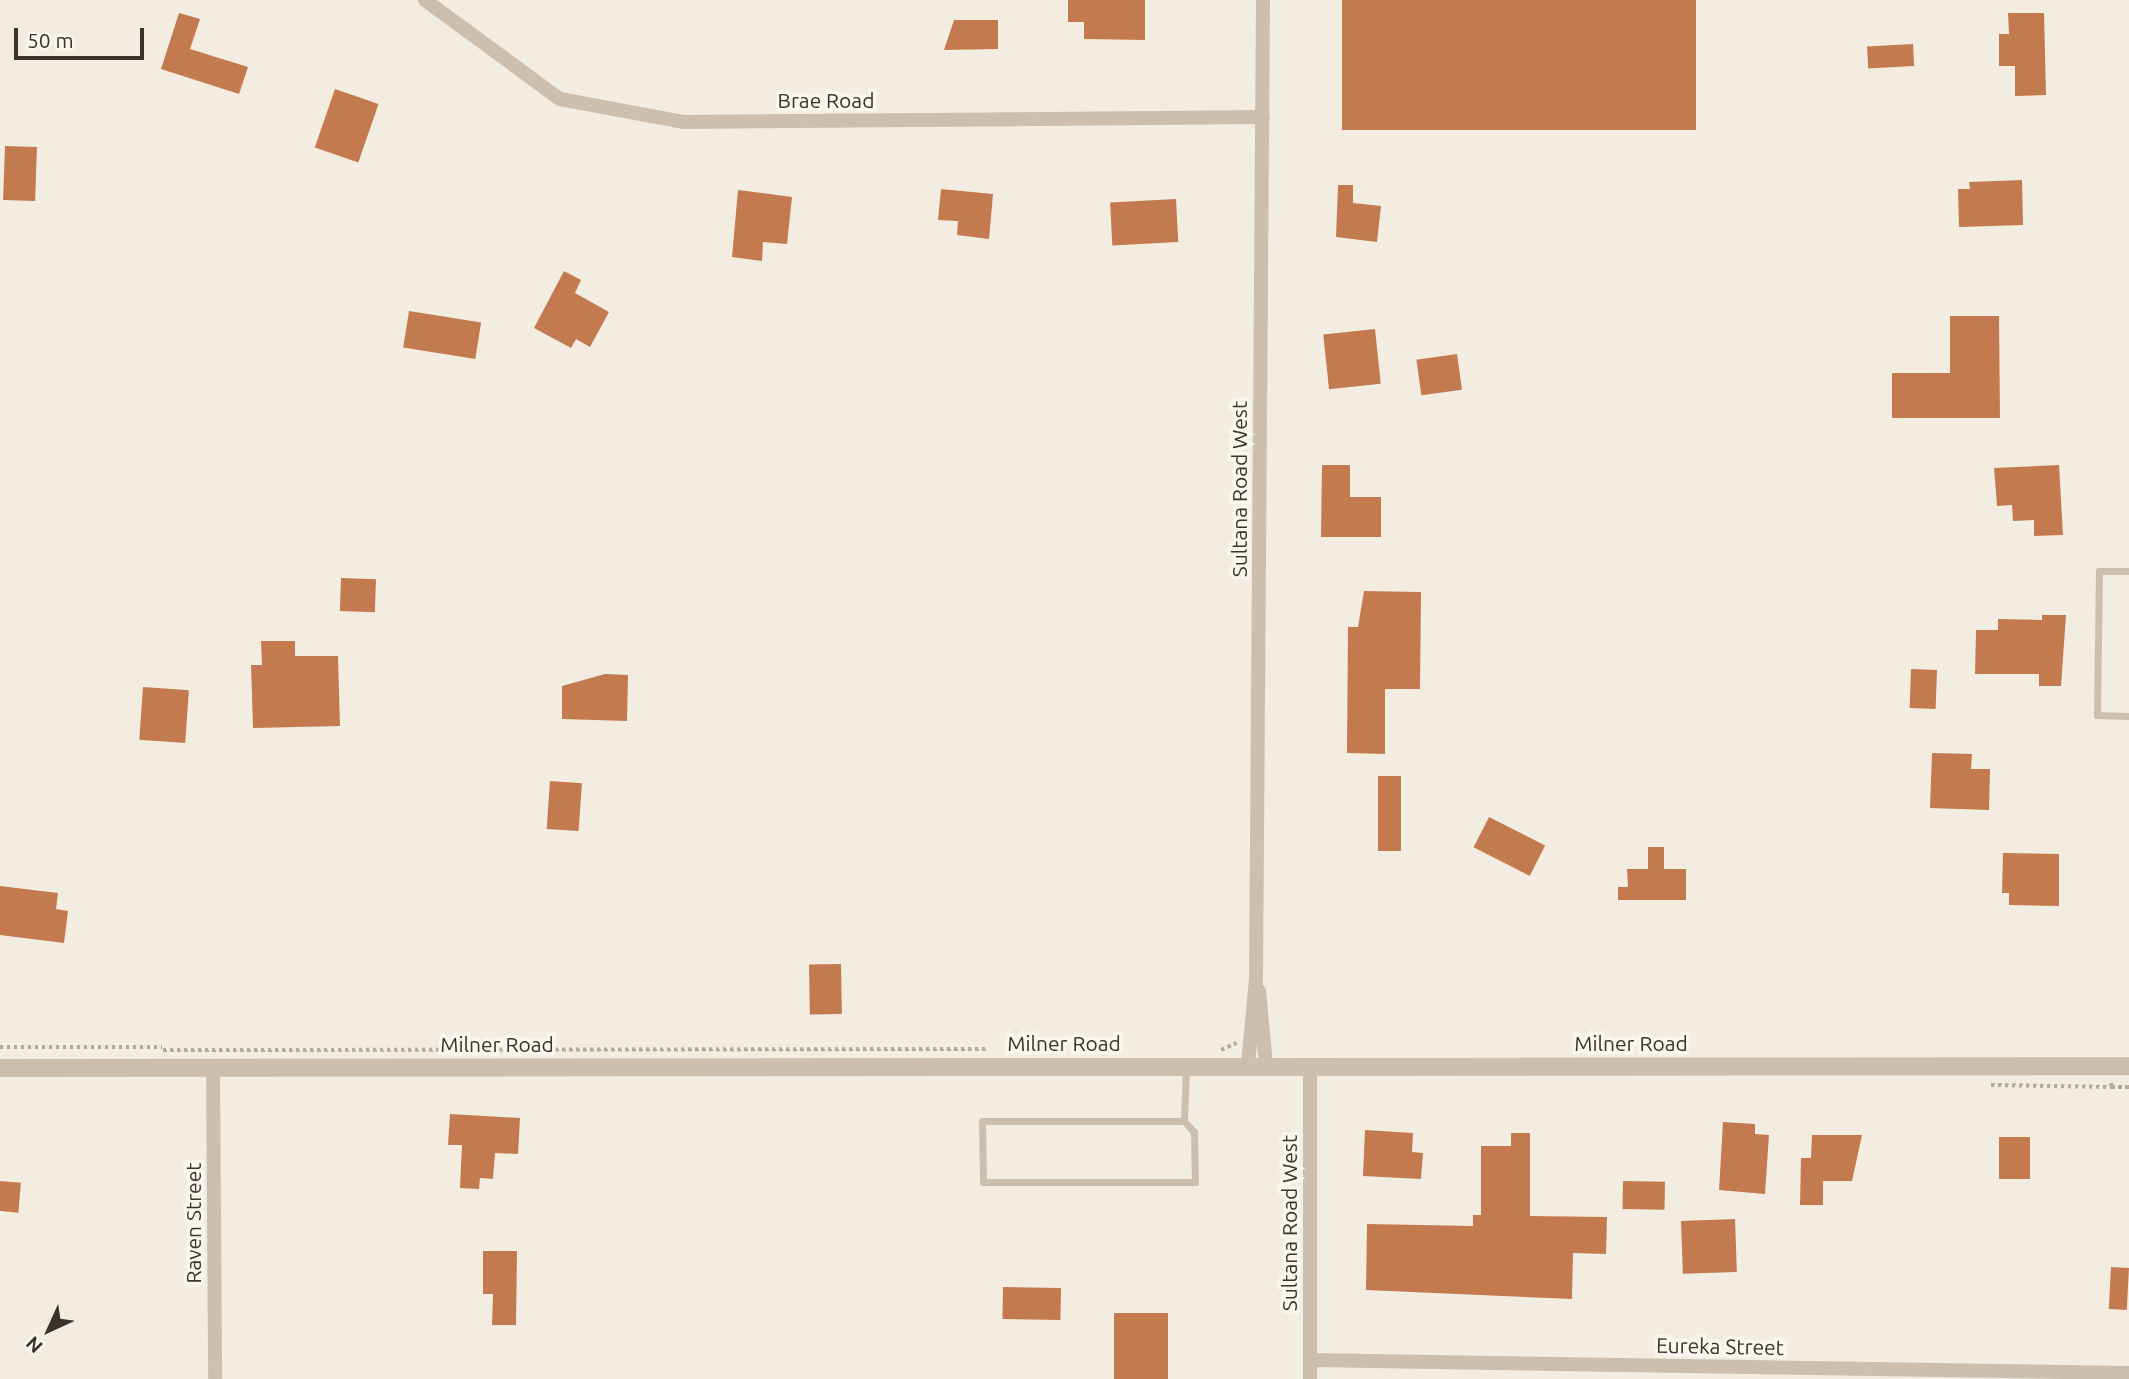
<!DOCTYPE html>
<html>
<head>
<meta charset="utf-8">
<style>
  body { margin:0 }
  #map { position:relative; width:2129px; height:1379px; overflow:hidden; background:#f3ede1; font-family:Ubuntu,sans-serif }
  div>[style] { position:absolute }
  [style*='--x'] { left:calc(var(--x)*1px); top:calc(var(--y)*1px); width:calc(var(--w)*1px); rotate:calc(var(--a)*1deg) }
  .building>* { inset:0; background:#c47a4f; transform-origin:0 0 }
  .path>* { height:3.5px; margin-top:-1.75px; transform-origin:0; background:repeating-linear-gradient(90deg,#b8a997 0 3.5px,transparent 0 7px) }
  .service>* { height:7px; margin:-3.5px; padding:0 3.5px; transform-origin:3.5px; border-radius:3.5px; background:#ccbfad }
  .minor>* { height:14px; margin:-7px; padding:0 7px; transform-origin:7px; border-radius:7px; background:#ccbfad }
  .tertiary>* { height:18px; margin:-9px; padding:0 9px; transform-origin:9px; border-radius:9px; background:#ccbfad }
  span { translate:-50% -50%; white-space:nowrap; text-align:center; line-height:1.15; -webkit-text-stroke:7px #faf6ee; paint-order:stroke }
  .street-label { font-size:21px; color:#3a322b }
  .north { position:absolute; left:14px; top:1295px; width:70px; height:70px; -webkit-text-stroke:5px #faf6ee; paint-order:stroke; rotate:225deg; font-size:19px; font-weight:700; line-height:28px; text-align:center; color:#3a322b }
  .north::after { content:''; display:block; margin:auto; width:24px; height:32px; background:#3a322b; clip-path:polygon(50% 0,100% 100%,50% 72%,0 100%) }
  .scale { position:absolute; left:14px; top:28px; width:130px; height:32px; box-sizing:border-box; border:4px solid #3a322b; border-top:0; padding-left:9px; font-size:21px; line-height:24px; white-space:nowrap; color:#3a322b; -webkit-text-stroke:5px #faf6ee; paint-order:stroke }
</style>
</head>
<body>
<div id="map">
  <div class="building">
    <i style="clip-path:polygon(1068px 0,1145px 0,1145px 40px,1084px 39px,1084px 22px,1068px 22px)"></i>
    <i style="left:1342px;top:0;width:354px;height:130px"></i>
    <i style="clip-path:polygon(179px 13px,200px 19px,190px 49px,248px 67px,239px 94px,161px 69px)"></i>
    <i style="clip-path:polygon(2008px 13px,2044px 13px,2046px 95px,2015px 96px,2015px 66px,1999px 66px,1999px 34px,2009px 34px)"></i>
    <i style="clip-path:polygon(954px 20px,998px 20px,998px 49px,944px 50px)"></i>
    <i style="left:1913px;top:44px;width:22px;height:46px;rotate:87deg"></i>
    <i style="left:335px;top:89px;width:46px;height:62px;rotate:19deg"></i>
    <i style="left:5px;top:146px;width:32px;height:54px;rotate:2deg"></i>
    <i style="clip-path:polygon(2022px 180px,2023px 225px,1959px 227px,1958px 189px,1970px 189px,1969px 182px)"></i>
    <i style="clip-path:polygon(1338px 185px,1353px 185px,1353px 203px,1381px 206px,1377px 242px,1336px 237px)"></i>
    <i style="clip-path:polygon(941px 189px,993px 194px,989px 239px,957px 235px,958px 221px,938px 220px)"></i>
    <i style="clip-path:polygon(738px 190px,792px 197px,787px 244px,763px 242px,762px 261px,732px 257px)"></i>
    <i style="left:1176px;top:199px;width:43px;height:66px;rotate:87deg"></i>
    <i style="clip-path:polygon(564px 271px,581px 280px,575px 293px,609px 312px,590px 347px,576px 339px,571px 348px,534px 328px)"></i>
    <i style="left:409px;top:311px;width:73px;height:37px;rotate:9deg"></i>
    <i style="clip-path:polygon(1950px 316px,1999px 316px,2000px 418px,1892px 418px,1892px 373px,1950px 373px)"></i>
    <i style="left:1375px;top:329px;width:55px;height:52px;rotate:84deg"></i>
    <i style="left:1457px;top:354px;width:36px;height:41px;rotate:82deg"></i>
    <i style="clip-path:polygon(1322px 465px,1350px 465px,1350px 497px,1381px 497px,1381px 537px,1321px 537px)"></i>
    <i style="clip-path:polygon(2059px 465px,2063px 535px,2034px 536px,2034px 520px,2013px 521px,2012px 505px,1997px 506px,1994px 468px)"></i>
    <i style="left:341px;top:578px;width:35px;height:33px;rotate:2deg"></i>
    <i style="clip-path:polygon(1364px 591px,1421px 592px,1420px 689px,1385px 689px,1385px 754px,1347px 753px,1348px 627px,1358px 627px)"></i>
    <i style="clip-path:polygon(2042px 615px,2066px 615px,2061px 686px,2039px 686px,2039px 674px,1975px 674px,1976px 630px,1998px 630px,1998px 619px,2042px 620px)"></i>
    <i style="clip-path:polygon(261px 641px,295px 641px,295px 656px,338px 656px,340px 726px,253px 728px,251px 665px,262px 665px)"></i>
    <i style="left:1911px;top:669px;width:26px;height:39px;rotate:2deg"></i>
    <i style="clip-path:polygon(605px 674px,628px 675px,627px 721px,562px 719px,562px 686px)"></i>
    <i style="left:143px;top:687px;width:46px;height:53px;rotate:4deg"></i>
    <i style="clip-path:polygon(1932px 753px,1972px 754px,1971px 769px,1990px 769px,1989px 810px,1930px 808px)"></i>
    <i style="left:1378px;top:776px;width:23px;height:75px"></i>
    <i style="left:550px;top:781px;width:32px;height:48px;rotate:4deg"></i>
    <i style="left:1489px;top:817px;width:63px;height:34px;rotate:27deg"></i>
    <i style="clip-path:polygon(1648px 847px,1664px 847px,1664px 869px,1686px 869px,1686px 900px,1618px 900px,1618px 887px,1628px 887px,1627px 869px,1648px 869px)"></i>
    <i style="clip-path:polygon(2003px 853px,2059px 854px,2059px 906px,2009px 905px,2009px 893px,2002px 893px)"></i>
    <i style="clip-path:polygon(0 886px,58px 893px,56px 909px,68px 911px,64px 943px,0 935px)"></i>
    <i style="left:841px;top:964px;width:50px;height:32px;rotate:89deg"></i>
    <i style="clip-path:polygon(450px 1114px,520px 1118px,518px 1154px,495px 1153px,493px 1179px,480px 1178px,479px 1189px,460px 1188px,462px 1145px,448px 1145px)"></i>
    <i style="clip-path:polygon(1723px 1122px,1755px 1124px,1755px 1134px,1769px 1135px,1765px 1194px,1719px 1190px)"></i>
    <i style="clip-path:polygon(1365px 1130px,1413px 1133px,1412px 1152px,1423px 1153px,1421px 1179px,1363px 1176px)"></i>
    <i style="clip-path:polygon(1511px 1133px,1530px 1133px,1530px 1216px,1607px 1217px,1606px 1254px,1573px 1253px,1572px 1299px,1366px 1290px,1367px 1224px,1473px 1226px,1473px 1215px,1481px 1215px,1481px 1146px,1511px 1146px)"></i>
    <i style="clip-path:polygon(1812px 1135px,1862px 1135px,1852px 1181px,1823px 1181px,1823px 1205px,1800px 1205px,1801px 1158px,1811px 1158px)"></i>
    <i style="left:1999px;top:1137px;width:31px;height:42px"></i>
    <i style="left:0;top:1181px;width:21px;height:30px;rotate:5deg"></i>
    <i style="left:1623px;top:1181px;width:42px;height:28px;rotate:1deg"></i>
    <i style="left:1735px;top:1219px;width:53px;height:54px;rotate:88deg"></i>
    <i style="clip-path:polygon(483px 1251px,517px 1251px,516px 1325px,492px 1325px,493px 1294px,483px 1294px)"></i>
    <i style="left:2111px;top:1267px;width:18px;height:42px;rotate:3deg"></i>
    <i style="left:1003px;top:1287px;width:58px;height:32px;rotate:1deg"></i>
    <i style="left:1114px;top:1313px;width:54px;height:66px"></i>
  </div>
  <div class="path">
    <i style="--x:0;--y:1047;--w:162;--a:0"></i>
    <i style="--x:163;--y:1050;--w:825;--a:-0.07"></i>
    <i style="--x:1221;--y:1050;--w:17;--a:-25"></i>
    <i style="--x:1991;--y:1085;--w:120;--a:1"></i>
    <i style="--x:2111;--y:1087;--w:6;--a:-90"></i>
    <i style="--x:2111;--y:1087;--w:18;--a:0"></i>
  </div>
  <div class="service">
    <i style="--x:2129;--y:571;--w:30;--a:180"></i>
    <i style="--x:2099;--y:571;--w:144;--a:90.8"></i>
    <i style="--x:2097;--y:715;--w:32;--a:2"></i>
    <i style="--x:1184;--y:1121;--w:15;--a:48"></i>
    <i style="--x:1194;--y:1132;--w:50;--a:88.9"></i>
    <i style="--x:1195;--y:1182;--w:212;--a:180"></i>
    <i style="--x:983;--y:1182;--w:61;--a:-90.9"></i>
    <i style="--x:982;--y:1121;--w:202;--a:0"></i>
    <i style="--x:1184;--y:1121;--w:55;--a:-87.9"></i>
  </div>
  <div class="minor">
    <i style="--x:425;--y:0;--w:167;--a:36.3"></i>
    <i style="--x:560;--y:99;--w:125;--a:10.6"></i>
    <i style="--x:683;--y:122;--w:580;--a:-0.49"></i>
    <i style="--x:1259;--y:991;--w:74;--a:84.6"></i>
    <i style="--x:1248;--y:1065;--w:86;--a:-84.7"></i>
    <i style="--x:1256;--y:979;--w:979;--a:-89.59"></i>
    <i style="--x:1310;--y:1066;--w:313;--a:90"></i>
    <i style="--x:213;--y:1068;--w:311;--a:89.6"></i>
    <i style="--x:1310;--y:1360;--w:819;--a:0.91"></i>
  </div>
  <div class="tertiary">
    <i style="--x:0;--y:1068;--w:2129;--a:-0.05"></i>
  </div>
  <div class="street-label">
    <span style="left:826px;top:100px">Brae Road</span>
    <span style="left:1239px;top:489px;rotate:-90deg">Sultana Road West</span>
    <span style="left:1064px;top:1043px">Milner Road</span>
    <span style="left:1631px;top:1043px">Milner Road</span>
    <span style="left:497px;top:1044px">Milner Road</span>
    <span style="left:193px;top:1223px;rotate:-90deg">Raven Street</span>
    <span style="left:1289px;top:1223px;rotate:-90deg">Sultana Road West</span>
    <span style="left:1720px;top:1346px;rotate:1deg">Eureka Street</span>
  </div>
  <div class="north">N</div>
  <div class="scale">50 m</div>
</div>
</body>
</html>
